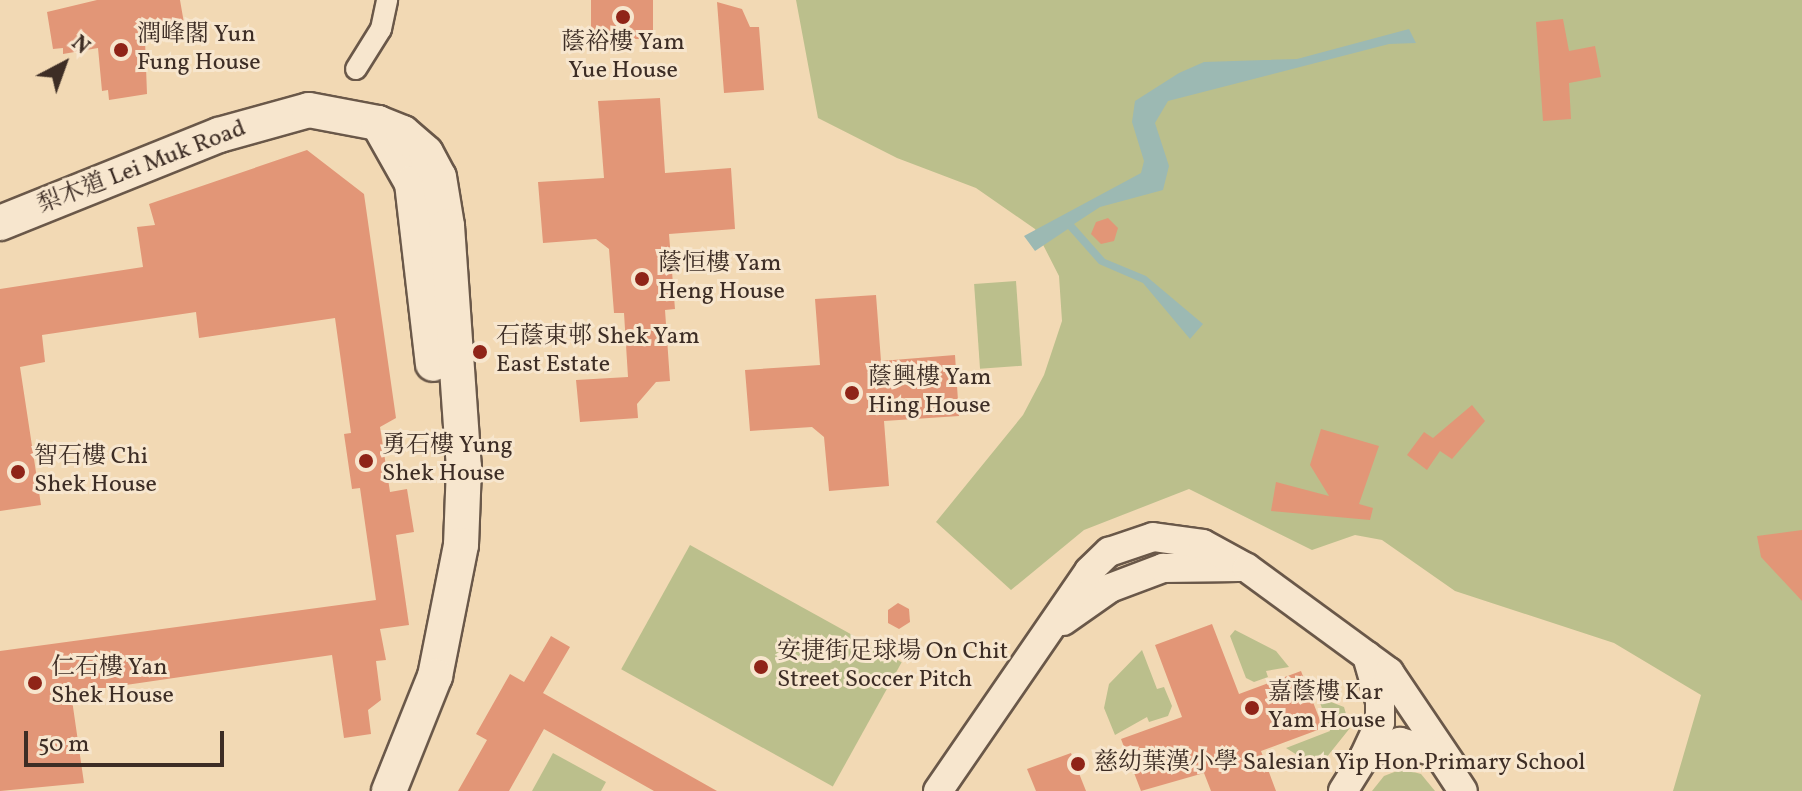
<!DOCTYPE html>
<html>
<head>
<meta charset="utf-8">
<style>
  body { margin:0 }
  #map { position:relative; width:1802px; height:791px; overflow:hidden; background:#f2d9b4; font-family:Vollkorn,"Noto Serif TC",serif }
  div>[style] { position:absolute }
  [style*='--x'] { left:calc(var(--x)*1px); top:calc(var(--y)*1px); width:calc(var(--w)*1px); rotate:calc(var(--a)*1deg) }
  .green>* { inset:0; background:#bbbf8c; transform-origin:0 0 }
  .water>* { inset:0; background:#9cb9b3 }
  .building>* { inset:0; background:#e29677; transform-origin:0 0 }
  .roads { filter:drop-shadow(2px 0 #6a5849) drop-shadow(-2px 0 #6a5849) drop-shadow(0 2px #6a5849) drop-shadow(0 -2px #6a5849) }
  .pedestrian>* { height:20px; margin:-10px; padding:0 10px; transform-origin:10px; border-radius:10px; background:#f7e6ce }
  .minor>* { height:28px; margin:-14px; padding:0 14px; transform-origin:14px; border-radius:14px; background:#f7e6ce }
  .tertiary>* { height:34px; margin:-17px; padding:0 17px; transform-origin:17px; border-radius:17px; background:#f7e6ce }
  .dots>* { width:22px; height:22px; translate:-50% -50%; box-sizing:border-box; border:4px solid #f7e6ce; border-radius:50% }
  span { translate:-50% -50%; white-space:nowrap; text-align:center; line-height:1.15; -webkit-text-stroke:6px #f7e6ce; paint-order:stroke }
  .poi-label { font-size:24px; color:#3d2d25 }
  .left { translate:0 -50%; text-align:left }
  .street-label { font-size:24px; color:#3d2d25 }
  .north { position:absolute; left:24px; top:24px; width:80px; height:80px; -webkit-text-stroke:6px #f7e6ce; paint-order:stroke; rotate:41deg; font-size:22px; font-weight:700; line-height:32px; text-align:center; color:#3d2d25 }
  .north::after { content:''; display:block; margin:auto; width:28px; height:36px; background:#3d2d25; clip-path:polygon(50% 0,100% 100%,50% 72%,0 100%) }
  .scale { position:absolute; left:24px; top:731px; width:200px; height:36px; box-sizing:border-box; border:4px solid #3d2d25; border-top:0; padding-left:10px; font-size:24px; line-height:28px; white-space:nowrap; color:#3d2d25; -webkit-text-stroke:6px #f7e6ce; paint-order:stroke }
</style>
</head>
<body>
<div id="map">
  <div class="green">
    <i style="clip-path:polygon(796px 0,1802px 0,1802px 791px,1673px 791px,1701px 695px,1614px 643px,1455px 591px,1382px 540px,1355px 535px,1312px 550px,1189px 489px,1084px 530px,1011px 590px,936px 522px,1023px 415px,1044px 375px,1062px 321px,1059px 276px,1035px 229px,976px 188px,897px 158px,818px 118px)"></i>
    <i style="left:1016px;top:281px;width:85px;height:42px;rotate:86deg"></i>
    <i style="left:690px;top:545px;width:242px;height:142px;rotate:29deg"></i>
    <i style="clip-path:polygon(1235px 630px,1276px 651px,1289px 667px,1266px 671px,1268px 677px,1254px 682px,1246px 678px,1230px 636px)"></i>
    <i style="clip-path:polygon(1142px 650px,1157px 689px,1164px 687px,1172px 706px,1168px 716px,1149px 722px,1147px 717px,1115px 735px,1104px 708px,1109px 684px)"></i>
    <i style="clip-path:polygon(1318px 697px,1344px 707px,1350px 728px,1318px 768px,1286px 748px,1330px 731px)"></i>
    <i style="clip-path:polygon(553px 753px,606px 782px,601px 791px,532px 791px)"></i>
    <i style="clip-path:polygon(1402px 769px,1421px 774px,1435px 791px,1372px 791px,1384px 776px)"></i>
  </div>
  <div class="water">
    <i style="clip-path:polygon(1409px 29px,1416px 43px,1389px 44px,1168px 101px,1155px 123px,1169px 166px,1163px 190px,1100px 207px,1074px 224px,1105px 259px,1146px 276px,1203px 324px,1190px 339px,1143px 283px,1099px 264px,1068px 229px,1035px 251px,1024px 236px,1141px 173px,1144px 161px,1132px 122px,1135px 101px,1179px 73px,1204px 62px,1297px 59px)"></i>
  </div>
  <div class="building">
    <i style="clip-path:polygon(97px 0,180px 0,185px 29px,145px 40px,147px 94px,109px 100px,108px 90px,102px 91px,98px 48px,63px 54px,63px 48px,53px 49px,47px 12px)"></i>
    <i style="left:591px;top:0;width:62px;height:39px"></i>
    <i style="clip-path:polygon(717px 2px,742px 9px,750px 27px,759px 27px,764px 90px,724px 93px)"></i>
    <i style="clip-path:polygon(1563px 19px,1569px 51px,1595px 46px,1601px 77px,1569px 83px,1571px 119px,1543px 121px,1536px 22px)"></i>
    <i style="clip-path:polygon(660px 98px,665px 173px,731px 168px,735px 229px,669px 234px,675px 309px,665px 310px,670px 381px,656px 382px,637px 404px,638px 418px,580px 422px,576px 380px,628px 377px,624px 313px,614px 313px,609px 249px,596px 239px,543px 243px,538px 182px,604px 178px,598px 101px)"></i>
    <i style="clip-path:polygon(307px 150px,364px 194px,396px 418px,380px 427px,390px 492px,407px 489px,414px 532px,396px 535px,409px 625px,380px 629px,386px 660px,376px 661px,381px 700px,368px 710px,371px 734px,344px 738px,332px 655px,71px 693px,84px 783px,0 791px,0 651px,376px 600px,360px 488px,352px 489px,344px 434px,351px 433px,335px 318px,199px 338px,196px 312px,42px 335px,45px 362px,20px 367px,41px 505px,0 511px,0 289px,143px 267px,137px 227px,155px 225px,149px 204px)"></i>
    <i style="clip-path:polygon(1108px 218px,1118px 228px,1114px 241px,1101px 244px,1091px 234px,1096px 222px)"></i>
    <i style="clip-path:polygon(876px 295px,881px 361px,955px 355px,959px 416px,884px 421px,889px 486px,829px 491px,824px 437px,812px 427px,750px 431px,745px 370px,820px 365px,815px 299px)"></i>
    <i style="clip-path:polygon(1472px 405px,1485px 421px,1452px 459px,1440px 451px,1427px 470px,1407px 455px,1424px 432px,1433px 438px)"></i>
    <i style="clip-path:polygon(1321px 429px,1379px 446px,1359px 504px,1373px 508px,1370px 520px,1271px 511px,1276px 482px,1329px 496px,1310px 465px)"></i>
    <i style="clip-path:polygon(1802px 530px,1802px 601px,1761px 557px,1757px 536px)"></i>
    <i style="clip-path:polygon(898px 603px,909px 609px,910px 622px,899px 629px,888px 623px,888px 610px)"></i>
    <i style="clip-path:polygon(1212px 624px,1239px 694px,1301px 671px,1323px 728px,1261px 751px,1276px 791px,1211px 791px,1204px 773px,1141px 791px,1121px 739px,1182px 717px,1155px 645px)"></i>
    <i style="clip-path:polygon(551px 636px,570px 647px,543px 693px,717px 791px,654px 791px,544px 729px,509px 791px,458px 791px,487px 740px,476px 734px,510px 674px,524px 682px)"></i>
    <i style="clip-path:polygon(1071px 753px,1086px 791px,1036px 791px,1027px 769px)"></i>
  </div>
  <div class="roads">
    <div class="pedestrian">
      <i style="--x:356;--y:69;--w:47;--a:-58"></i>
      <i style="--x:381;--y:29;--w:30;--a:-78"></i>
    </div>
    <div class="minor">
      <i style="--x:1063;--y:621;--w:57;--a:-35.1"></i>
      <i style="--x:1110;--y:588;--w:57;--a:-20.7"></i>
      <i style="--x:1163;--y:568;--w:76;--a:-0.8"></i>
      <i style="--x:1364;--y:757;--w:38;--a:-65"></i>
      <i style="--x:1380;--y:722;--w:21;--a:-90"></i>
      <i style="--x:1380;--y:701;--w:47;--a:-106.1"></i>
      <i style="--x:938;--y:791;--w:267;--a:-55.5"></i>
      <i style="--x:1089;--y:571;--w:28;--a:-44"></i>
      <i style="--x:1109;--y:552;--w:46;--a:-18.8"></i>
      <i style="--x:1153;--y:537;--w:50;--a:8"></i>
      <i style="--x:1203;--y:544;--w:50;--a:28.6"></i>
      <i style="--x:1247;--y:568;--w:176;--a:36.2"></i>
      <i style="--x:1389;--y:672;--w:115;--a:56"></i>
      <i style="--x:1343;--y:791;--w:40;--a:-58"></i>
      <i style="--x:1364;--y:757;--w:39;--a:-23"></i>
      <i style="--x:1400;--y:742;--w:40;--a:16"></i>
      <i style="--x:1438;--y:753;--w:45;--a:56.7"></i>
    </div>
    <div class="tertiary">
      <i style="--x:378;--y:123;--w:69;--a:60.5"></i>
      <i style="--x:412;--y:183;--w:182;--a:83.4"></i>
      <i style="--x:0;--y:223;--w:236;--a:-21.9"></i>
      <i style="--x:219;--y:135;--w:93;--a:-15.5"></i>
      <i style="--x:309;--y:110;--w:70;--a:10.7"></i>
      <i style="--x:378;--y:123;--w:27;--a:22"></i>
      <i style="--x:403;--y:133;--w:30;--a:41"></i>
      <i style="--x:426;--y:153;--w:27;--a:62"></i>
      <i style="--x:439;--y:177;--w:50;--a:80.7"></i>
      <i style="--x:447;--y:226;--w:242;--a:86"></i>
      <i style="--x:464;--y:467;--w:78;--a:92.2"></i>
      <i style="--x:461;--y:545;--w:134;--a:101.2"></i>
      <i style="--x:435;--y:676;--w:124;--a:111.8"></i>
    </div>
  </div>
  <div class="dots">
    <i style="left:623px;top:17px;background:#8f2418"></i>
    <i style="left:121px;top:50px;background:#8f2418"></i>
    <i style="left:642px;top:279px;background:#8f2418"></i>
    <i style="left:480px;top:352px;background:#8f2418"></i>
    <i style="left:852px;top:393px;background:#8f2418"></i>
    <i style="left:366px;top:461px;background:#8f2418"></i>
    <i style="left:18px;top:472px;background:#8f2418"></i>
    <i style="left:761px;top:667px;background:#8f2418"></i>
    <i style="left:35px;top:683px;background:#8f2418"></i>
    <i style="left:1252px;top:708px;background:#8f2418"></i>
    <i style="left:1078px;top:764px;background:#8f2418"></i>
  </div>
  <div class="poi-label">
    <span class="left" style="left:137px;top:50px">潤峰閣 Yun<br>Fung House</span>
    <span style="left:623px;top:58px">蔭裕樓 Yam<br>Yue House</span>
    <span class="left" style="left:658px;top:279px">蔭恒樓 Yam<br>Heng House</span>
    <span class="left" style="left:496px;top:352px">石蔭東邨 Shek Yam<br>East Estate</span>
    <span class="left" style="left:868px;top:393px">蔭興樓 Yam<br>Hing House</span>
    <span class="left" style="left:382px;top:461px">勇石樓 Yung<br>Shek House</span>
    <span class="left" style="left:34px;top:472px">智石樓 Chi<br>Shek House</span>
    <span class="left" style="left:777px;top:667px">安捷街足球場 On Chit<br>Street Soccer Pitch</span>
    <span class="left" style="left:51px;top:683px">仁石樓 Yan<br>Shek House</span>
    <span class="left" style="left:1268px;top:708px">嘉蔭樓 Kar<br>Yam House</span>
    <span class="left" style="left:1094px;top:764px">慈幼葉漢小學 Salesian Yip Hon Primary School</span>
  </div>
  <div class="street-label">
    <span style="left:142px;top:168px;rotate:-21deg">梨木道 Lei Muk Road</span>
  </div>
  <div class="north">N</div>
  <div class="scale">50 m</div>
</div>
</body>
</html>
